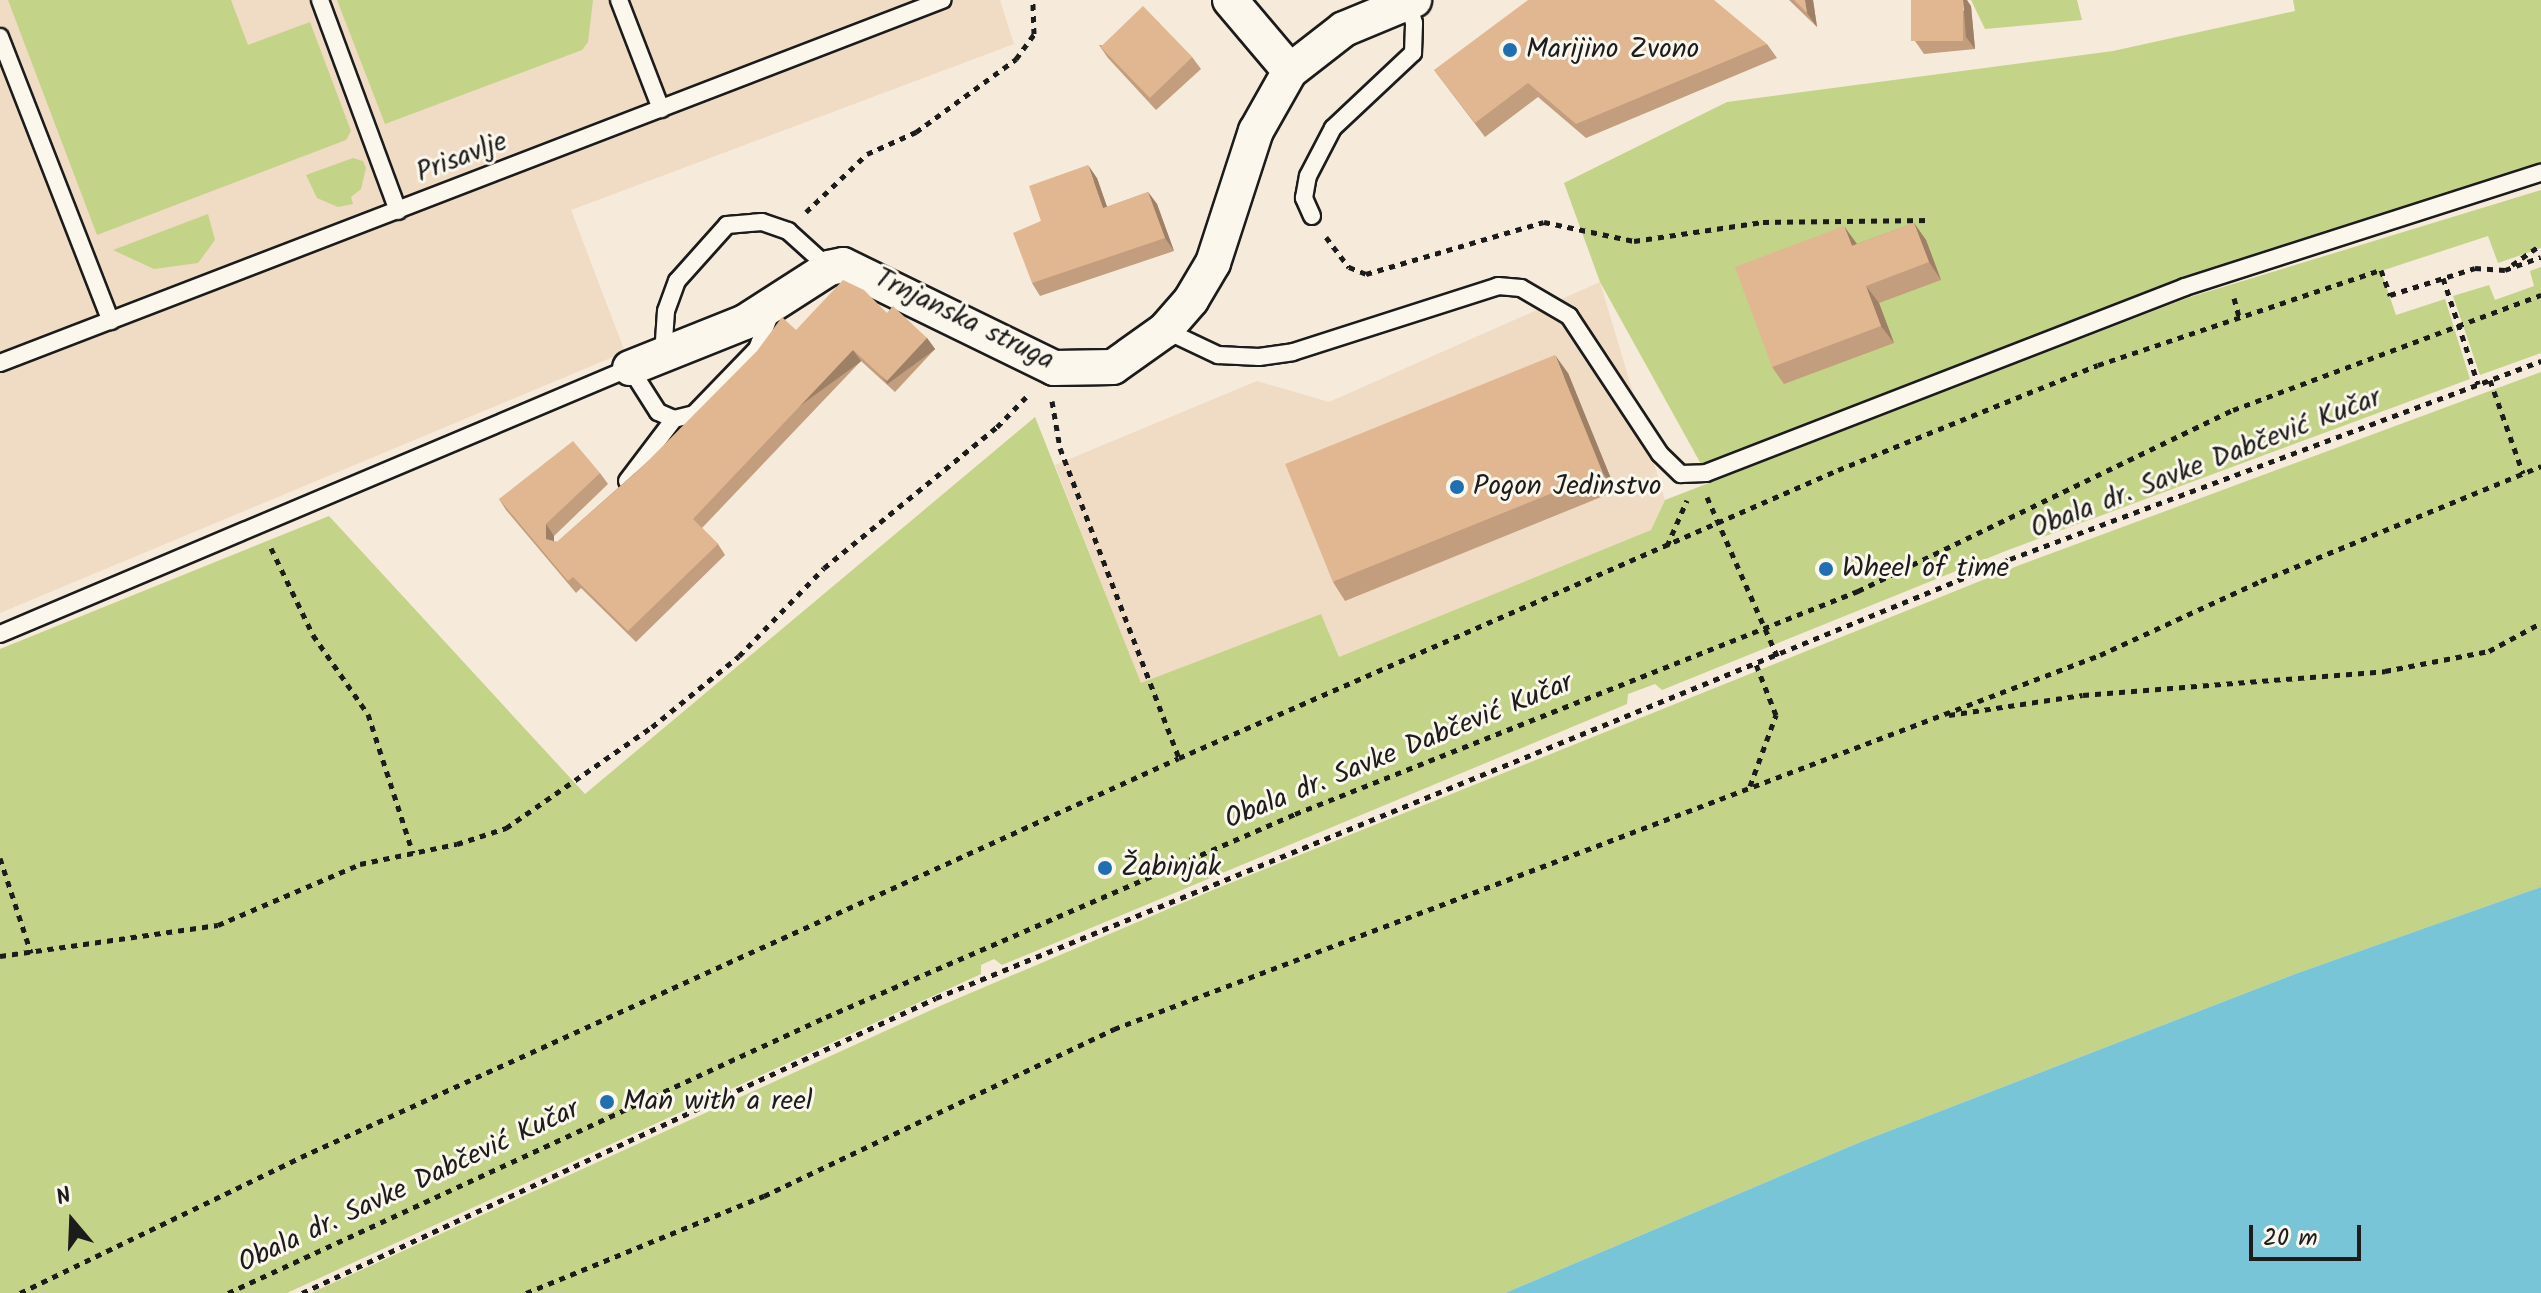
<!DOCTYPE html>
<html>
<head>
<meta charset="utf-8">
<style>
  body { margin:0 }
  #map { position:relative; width:2541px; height:1293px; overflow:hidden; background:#f6eada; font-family:Kalam,sans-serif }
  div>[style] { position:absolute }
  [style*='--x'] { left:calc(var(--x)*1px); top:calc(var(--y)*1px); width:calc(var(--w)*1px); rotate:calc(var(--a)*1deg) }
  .built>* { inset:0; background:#f0dbc4 }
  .green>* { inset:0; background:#c3d387 }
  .water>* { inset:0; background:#79c5d8 }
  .path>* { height:5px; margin-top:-2.5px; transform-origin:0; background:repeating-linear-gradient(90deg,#1c1c1c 0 6px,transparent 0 12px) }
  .roads { filter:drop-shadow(2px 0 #1c1c1c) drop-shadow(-2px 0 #1c1c1c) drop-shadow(0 2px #1c1c1c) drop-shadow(0 -2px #1c1c1c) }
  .service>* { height:16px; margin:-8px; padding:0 8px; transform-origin:8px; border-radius:8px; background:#fbf7ec }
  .minor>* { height:34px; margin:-17px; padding:0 17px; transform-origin:17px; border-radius:17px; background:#fbf7ec }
  .wall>* { inset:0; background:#c29d7e }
  .shaded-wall>* { inset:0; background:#9e8066; transform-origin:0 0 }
  .building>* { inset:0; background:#e1b792; transform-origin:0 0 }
  .dots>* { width:22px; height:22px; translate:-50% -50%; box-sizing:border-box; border:4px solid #fbf7ec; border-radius:50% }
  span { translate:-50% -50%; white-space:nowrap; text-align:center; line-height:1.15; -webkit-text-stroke:6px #fbf7ec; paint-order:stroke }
  .poi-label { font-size:28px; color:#1c1c1c }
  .left { translate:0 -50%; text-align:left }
  .street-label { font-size:28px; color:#1c1c1c }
  .north { position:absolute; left:32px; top:1181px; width:80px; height:80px; -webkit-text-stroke:6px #fbf7ec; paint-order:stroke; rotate:341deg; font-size:22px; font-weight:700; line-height:32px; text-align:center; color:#1c1c1c }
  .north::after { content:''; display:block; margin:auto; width:28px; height:36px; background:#1c1c1c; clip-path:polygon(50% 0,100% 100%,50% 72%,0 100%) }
  .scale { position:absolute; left:2249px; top:1225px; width:112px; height:36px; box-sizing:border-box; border:4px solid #1c1c1c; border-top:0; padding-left:10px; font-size:24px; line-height:28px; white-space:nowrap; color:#1c1c1c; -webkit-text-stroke:6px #fbf7ec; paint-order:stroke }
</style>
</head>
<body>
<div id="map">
  <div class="built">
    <i style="clip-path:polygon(0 0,1000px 0,1014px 44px,571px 210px,625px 352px,0 613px)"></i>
    <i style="clip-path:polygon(1600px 282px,1665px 500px,1651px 530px,1339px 657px,1321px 614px,1141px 684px,1055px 465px,1257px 381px,1329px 402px)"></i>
  </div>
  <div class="green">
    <i style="clip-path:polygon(8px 0,231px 0,248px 45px,310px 22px,351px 131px,346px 140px,97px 235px)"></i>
    <i style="clip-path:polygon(337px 0,593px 0,588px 42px,582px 50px,385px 124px)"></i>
    <i style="clip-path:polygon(1971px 0,2077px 0,2082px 20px,1985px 29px)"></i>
    <i style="clip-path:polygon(2293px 0,2541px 0,2541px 163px,2185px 287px,1706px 473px,1600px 282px,1564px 183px,1727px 102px,2113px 51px,2295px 11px)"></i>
    <i style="clip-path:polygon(353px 158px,363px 161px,366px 168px,361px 189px,351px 197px,353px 204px,338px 207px,317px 198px,306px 175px)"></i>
    <i style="clip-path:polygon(2541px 190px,2541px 248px,2498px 263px,2488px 236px,2381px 271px,2396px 315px,2445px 299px,2470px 379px,2008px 550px,1662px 690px,1655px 684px,1628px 694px,1627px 704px,1002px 965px,994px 959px,981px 965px,981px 974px,287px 1293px,0 1293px,0 649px,329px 516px,585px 794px,1035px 417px,1141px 683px,1321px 614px,1339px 657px,1651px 530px,1665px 500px,2187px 298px)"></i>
    <i style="clip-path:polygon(208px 214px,215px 240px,198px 263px,154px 269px,113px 250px)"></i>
    <i style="clip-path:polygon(2541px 267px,2541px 353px,2480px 375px,2453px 296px,2489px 285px,2495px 300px,2534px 286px,2530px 271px)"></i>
    <i style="clip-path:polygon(2541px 372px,2541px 887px,2295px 974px,1858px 1143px,1505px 1293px,311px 1293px,940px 1006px,1213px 890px,2020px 565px)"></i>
  </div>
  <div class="water">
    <i style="clip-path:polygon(2541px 887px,2541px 1293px,1505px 1293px,1858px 1143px,2295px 974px)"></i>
  </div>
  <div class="path">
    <i style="--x:806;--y:212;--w:84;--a:-43.6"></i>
    <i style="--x:867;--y:154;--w:54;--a:-24.2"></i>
    <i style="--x:916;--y:132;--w:124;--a:-36.1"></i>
    <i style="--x:1016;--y:59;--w:31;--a:-54"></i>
    <i style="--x:1034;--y:34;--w:34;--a:-92"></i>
    <i style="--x:1326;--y:237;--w:38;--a:53"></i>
    <i style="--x:1349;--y:267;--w:18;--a:22"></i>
    <i style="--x:1366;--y:274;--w:185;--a:-16.3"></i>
    <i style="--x:1544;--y:222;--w:92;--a:11.9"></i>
    <i style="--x:1634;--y:241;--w:130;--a:-8.4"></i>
    <i style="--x:1763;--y:222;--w:168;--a:-0.7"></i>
    <i style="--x:2512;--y:265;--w:35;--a:-35"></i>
    <i style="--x:2443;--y:278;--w:112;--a:71.7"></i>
    <i style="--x:2234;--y:298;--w:20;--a:75"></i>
    <i style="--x:2490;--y:380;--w:99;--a:70.5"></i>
    <i style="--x:1052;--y:401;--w:48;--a:80.3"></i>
    <i style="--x:1060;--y:448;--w:332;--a:69"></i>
    <i style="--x:1707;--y:497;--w:174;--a:66.2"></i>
    <i style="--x:1667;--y:546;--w:50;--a:-66.5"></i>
    <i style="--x:271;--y:548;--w:97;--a:64.2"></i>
    <i style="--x:313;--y:635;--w:96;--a:55.2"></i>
    <i style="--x:368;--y:714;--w:146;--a:72.1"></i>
    <i style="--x:1949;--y:715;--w:135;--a:-8.5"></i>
    <i style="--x:2083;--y:695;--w:303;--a:-4.5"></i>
    <i style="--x:2385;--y:671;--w:106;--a:-10.9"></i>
    <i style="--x:2489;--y:651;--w:59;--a:-28.3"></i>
    <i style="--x:1750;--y:786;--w:76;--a:-69.9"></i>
    <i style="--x:1776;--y:715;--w:55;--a:-111.4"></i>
    <i style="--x:0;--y:858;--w:100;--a:71.9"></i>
    <i style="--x:0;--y:956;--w:220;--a:-8.1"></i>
    <i style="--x:218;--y:925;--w:155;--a:-23.2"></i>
    <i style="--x:360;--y:864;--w:99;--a:-11.7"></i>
    <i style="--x:457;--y:844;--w:52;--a:-18.1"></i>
    <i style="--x:506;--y:828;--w:178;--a:-34.7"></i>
    <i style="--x:652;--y:727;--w:112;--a:-39.2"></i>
    <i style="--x:739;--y:656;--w:122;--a:-46"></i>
    <i style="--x:824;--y:568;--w:223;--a:-39.2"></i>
    <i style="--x:997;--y:427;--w:45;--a:-45.9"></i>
    <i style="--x:20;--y:1293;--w:312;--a:-25.8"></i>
    <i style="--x:301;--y:1157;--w:964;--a:-24.44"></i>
    <i style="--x:1179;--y:758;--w:719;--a:-23.61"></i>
    <i style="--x:1838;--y:470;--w:280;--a:-22"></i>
    <i style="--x:2098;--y:365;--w:299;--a:-18.6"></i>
    <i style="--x:2381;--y:270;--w:27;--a:70"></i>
    <i style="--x:2390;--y:295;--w:89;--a:-17.6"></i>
    <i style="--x:2475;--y:268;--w:30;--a:4"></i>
    <i style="--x:2505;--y:270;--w:38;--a:-20"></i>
    <i style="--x:228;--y:1293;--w:659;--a:-24.78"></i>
    <i style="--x:826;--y:1017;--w:511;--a:-23.4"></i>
    <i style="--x:1295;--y:814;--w:606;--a:-21.61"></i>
    <i style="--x:1858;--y:591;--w:416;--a:-25.8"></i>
    <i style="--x:2233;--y:410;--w:329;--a:-20.5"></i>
    <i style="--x:302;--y:1293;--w:699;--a:-24.95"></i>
    <i style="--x:936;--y:998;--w:1160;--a:-22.23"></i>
    <i style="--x:2010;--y:559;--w:567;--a:-20.45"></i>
    <i style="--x:526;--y:1293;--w:257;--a:-22.2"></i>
    <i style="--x:764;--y:1196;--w:388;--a:-25.5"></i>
    <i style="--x:1114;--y:1029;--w:1055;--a:-20.77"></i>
    <i style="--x:2100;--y:655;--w:177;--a:-24.7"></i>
    <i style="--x:2261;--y:581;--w:303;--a:-22.3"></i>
  </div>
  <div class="roads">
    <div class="service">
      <i style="--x:320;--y:0;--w:225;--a:69.7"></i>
      <i style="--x:619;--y:0;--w:117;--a:68.9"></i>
      <i style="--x:0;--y:37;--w:305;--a:68.7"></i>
      <i style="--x:1312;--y:216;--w:20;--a:-114"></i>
      <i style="--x:1304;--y:198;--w:22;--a:-80"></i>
      <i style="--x:1308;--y:176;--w:54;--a:-62.5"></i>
      <i style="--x:1333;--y:128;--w:110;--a:-43.2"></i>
      <i style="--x:1413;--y:53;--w:30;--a:-88"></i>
      <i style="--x:1414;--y:23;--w:22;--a:-106"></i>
      <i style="--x:1165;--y:330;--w:59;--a:25.3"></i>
      <i style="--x:1218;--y:355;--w:41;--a:2.8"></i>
      <i style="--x:1259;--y:357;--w:34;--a:-8"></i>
      <i style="--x:1293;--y:352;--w:215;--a:-17.8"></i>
      <i style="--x:1498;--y:286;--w:23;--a:5"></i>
      <i style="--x:1521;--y:288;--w:56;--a:30.3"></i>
      <i style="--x:1569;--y:316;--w:165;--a:56.6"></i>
      <i style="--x:1660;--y:454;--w:29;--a:44"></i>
      <i style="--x:1681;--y:474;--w:25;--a:-2"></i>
      <i style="--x:1706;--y:473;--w:514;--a:-21.22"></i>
      <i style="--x:2185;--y:287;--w:374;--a:-17.8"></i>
      <i style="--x:663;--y:355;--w:44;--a:-86.1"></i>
      <i style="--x:666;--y:311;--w:32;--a:-70"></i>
      <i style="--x:677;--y:281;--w:75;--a:-48.2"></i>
      <i style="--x:727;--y:225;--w:35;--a:-5"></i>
      <i style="--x:762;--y:222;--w:28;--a:19"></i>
      <i style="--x:788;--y:231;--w:55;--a:42.1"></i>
      <i style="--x:0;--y:363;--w:1010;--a:-21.07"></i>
      <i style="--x:627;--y:481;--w:78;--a:-52.8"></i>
      <i style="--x:0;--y:634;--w:684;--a:-22.89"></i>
      <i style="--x:630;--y:368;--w:52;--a:57.5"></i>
      <i style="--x:658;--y:412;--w:17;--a:24"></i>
      <i style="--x:674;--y:419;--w:21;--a:-14"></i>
      <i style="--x:694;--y:414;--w:91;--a:-45.9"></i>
      <i style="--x:757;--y:349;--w:45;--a:-69.1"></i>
    </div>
    <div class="minor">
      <i style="--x:1230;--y:0;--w:93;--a:49.8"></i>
      <i style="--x:630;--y:368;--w:124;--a:-21.8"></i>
      <i style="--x:745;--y:322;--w:100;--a:-32.7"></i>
      <i style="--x:829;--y:268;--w:14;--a:-12"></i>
      <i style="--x:843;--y:265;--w:235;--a:26"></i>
      <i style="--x:1054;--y:368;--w:59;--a:-1"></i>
      <i style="--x:1113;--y:367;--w:64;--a:-35.4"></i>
      <i style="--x:1165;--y:330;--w:40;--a:-49"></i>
      <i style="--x:1191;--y:300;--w:43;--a:-59.3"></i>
      <i style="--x:1213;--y:263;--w:139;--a:-72"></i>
      <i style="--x:1256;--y:131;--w:69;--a:-60.5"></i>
      <i style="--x:1290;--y:71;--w:68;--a:-37.9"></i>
      <i style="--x:1344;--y:29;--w:76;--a:-22.5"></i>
    </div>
  </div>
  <div class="wall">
    <i style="clip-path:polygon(1789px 0,1813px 0,1817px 27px)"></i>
    <i style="clip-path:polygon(1971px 6px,1975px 49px,1924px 54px,1915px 41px)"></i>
    <i style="clip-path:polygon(1767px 44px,1777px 58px,1586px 138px,1538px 97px,1485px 137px,1434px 70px)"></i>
    <i style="clip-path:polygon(1099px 45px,1192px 57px,1201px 69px,1156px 110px,1108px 58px)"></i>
    <i style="clip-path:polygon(1097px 178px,1107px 207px,1148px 192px,1157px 204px,1174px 251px,1040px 296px,1032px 283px,1041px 221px)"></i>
    <i style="clip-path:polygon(1914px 223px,1926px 240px,1941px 280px,1879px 303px,1894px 343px,1784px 384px,1772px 367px,1857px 244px)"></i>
    <i style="clip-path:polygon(887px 313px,927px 338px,935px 349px,895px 392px,861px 361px,702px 528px,718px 544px,725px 555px,636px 642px,581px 588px,576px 593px,506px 510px,499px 499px,600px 473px,608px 484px,554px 536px,554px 541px,557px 542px,796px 330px)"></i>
    <i style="clip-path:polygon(1568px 373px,1616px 491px,1345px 601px,1333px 582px)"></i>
  </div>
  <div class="shaded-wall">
    <i style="clip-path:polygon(1805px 0,1813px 0,1817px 27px,1807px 13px)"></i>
    <i style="clip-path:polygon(1963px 0,1967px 0,1971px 6px,1975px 49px,1966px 37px)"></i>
    <i style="clip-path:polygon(1088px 165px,1097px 178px,1112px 221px,1103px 208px)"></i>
    <i style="clip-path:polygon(1148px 192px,1157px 204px,1174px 251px,1165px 238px)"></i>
    <i style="clip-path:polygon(1914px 223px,1926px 240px,1941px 280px,1929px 262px)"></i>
    <i style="clip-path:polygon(1844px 226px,1857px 244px,1852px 246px)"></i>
    <i style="clip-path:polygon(1866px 286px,1879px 303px,1894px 343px,1881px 326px)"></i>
    <i style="left:927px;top:338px;width:14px;height:59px;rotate:54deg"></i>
    <i style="left:853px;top:350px;width:14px;height:233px;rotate:54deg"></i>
    <i style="clip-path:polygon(1555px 355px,1568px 373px,1616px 491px,1603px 473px)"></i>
    <i style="clip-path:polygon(546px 524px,554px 536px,554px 550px,546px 539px)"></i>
  </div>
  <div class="building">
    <i style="clip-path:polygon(1528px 0,1714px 0,1767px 44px,1576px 124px,1528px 83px,1475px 123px,1434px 70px)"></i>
    <i style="clip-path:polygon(1794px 0,1805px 0,1807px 13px)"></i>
    <i style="left:1911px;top:0;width:52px;height:41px"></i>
    <i style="left:1143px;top:6px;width:71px;height:59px;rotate:46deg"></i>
    <i style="clip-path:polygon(1088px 165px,1103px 208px,1148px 192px,1165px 238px,1032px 283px,1013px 233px,1041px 221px,1029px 186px)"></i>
    <i style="clip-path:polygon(1914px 223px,1929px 262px,1866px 286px,1881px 326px,1772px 367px,1735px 267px,1844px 226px,1852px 246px)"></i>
    <i style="clip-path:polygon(843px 280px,864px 290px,887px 313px,893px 306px,927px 338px,887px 381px,853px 350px,693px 519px,718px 544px,628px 631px,573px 577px,568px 581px,499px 499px,573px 441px,600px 473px,546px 524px,546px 539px,557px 542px,639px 470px,757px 351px,782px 317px,796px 330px)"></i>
    <i style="left:1555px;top:355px;width:127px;height:291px;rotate:68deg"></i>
  </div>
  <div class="dots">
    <i style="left:1510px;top:50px;background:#1f6fb2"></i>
    <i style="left:1457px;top:487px;background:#1f6fb2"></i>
    <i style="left:1826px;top:569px;background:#1f6fb2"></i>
    <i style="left:1105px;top:868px;background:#1f6fb2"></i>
    <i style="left:607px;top:1102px;background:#1f6fb2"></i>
  </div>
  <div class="poi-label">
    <span class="left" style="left:1526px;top:50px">Marijino Zvono</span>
    <span class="left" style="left:1473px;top:487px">Pogon Jedinstvo</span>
    <span class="left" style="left:1842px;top:569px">Wheel of time</span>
    <span class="left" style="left:1121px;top:868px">Žabinjak</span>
    <span class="left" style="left:623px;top:1102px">Man with a reel</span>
  </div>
  <div class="street-label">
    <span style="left:462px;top:158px;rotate:-21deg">Prisavlje</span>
    <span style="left:964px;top:320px;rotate:26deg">Trnjanska struga</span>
    <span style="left:2206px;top:464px;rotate:-21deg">Obala dr. Savke Dabčević Kučar</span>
    <span style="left:1399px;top:752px;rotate:-22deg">Obala dr. Savke Dabčević Kučar</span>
    <span style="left:409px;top:1187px;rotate:-25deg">Obala dr. Savke Dabčević Kučar</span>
  </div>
  <div class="north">N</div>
  <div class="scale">20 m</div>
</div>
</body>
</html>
